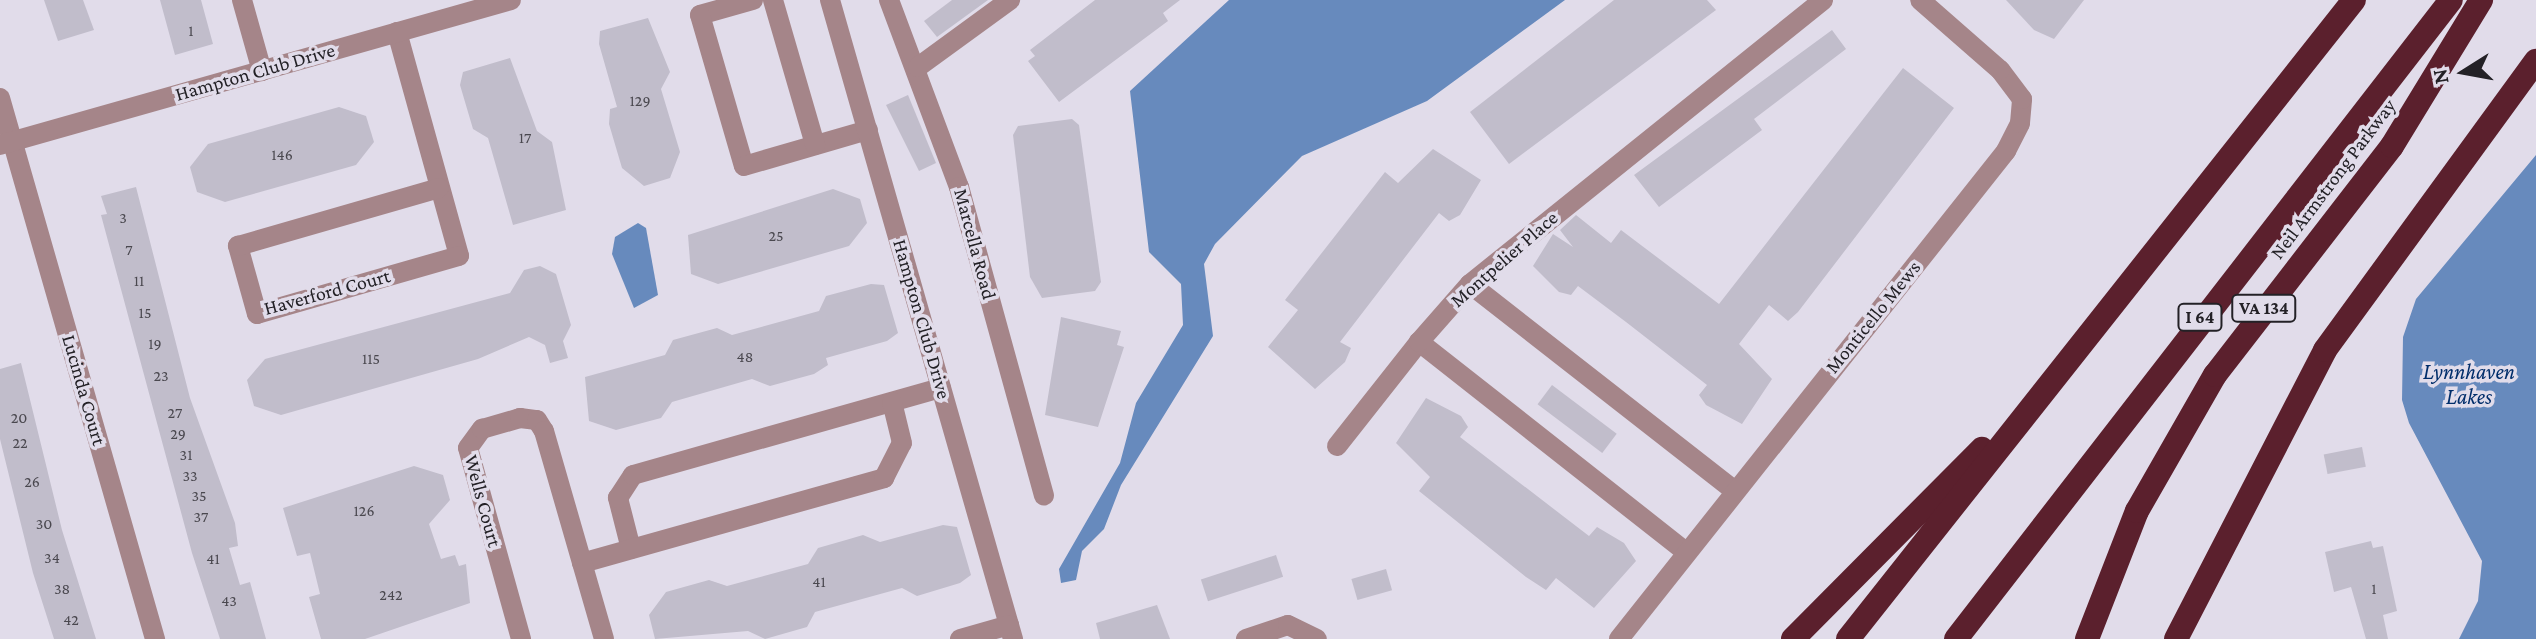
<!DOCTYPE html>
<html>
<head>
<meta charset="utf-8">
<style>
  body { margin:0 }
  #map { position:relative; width:2536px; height:639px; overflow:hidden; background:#e1dcea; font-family:"Crimson Pro",serif }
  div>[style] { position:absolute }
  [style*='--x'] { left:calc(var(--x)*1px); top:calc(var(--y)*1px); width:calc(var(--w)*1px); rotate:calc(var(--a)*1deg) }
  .water>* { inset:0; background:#678abd }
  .building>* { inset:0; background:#c1bdcb; transform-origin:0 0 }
  .minor>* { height:20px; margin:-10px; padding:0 10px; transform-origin:10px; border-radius:10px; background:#a58589 }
  .highway>* { height:24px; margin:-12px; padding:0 12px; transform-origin:12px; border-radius:12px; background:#5b202d }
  span { translate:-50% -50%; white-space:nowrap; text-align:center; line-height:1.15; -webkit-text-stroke:7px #e1dcea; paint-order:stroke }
  .number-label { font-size:16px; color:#4a484f }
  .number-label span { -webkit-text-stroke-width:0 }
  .shield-label span { padding:2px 6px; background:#e1dcea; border:2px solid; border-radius:6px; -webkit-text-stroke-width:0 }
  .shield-label { font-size:18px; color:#232126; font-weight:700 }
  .street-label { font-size:20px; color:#232126 }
  .water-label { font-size:22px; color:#002d6a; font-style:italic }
  .north { position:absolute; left:2424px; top:32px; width:80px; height:80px; -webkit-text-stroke:6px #e1dcea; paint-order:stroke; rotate:259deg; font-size:22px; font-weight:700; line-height:32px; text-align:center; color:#232126 }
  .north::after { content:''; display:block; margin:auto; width:28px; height:36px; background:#232126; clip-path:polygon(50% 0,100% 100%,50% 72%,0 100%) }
</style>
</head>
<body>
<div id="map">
  <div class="water">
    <i style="clip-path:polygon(1229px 0,1565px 0,1427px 101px,1302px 156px,1215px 244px,1204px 264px,1213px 336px,1121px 485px,1104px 529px,1082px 551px,1076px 580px,1061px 583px,1059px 569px,1120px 463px,1136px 403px,1183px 325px,1181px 284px,1149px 252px,1130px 91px)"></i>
    <i style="clip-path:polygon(2536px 155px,2536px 639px,2459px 639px,2478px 601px,2482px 561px,2409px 423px,2402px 400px,2403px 337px,2416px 299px)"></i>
    <i style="clip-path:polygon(638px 223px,646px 228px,658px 295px,634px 308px,612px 254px,615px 237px)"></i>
  </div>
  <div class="building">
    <i style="clip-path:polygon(44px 0,83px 0,94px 30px,58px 41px)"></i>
    <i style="clip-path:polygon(160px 0,201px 0,213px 44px,175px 55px)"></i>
    <i style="clip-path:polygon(952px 0,988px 0,937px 37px,924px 21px)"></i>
    <i style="clip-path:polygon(1095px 0,1180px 0,1163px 13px,1168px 21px,1059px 102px,1028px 61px,1035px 56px,1030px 50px)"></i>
    <i style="clip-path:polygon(1614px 0,1707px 0,1716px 10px,1509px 164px,1470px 112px)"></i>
    <i style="clip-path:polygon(2006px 0,2084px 0,2054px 39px,2034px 30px)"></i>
    <i style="clip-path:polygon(648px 18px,670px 72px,661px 89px,680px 152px,670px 178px,644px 186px,622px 168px,609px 124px,610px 109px,617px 107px,599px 44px,600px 31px)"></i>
    <i style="clip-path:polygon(1832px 30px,1846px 49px,1754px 119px,1762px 130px,1659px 207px,1634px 175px)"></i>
    <i style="clip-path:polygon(510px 58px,537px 131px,552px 142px,566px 210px,513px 225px,488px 138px,473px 129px,460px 85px,463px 72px)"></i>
    <i style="clip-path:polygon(1903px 68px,1954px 108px,1798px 312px,1788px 321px,1769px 305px,1739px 344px,1772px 379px,1742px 424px,1706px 405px,1699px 395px,1707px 385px,1626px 322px,1578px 286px,1571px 295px,1559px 292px,1533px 266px,1553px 234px,1573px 247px,1560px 230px,1576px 215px,1611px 243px,1621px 230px,1719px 304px)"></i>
    <i style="clip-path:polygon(908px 95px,936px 163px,919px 171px,886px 105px)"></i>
    <i style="clip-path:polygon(339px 107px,366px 116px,374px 142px,356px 165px,225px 202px,197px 192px,190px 167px,208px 144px)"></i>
    <i style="clip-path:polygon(1072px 119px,1079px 125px,1101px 282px,1095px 291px,1042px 298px,1030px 277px,1013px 135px,1018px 126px)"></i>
    <i style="clip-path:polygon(1433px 149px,1481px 180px,1460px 215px,1449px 221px,1439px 213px,1340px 342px,1351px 348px,1345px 362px,1315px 389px,1268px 347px,1298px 310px,1285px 300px,1385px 172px,1398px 183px)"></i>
    <i style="clip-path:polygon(136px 187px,190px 398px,235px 523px,238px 546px,229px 548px,240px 585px,250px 582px,266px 639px,220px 639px,192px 553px,101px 215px,107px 214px,101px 196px)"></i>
    <i style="clip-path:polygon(833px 189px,860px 199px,867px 223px,849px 246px,718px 284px,691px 274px,688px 235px)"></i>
    <i style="clip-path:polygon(540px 266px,556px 274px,571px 325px,563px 341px,568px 358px,550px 363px,545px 345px,529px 337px,478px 359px,281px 415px,254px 406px,247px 380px,265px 359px,510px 293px,524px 270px)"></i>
    <i style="clip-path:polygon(871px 284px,884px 285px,898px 333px,887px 341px,826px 358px,828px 365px,814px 374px,770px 386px,752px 379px,672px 402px,661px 418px,616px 430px,589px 421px,585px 377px,665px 355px,673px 340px,717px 328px,732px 335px,819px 311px,826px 296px)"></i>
    <i style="clip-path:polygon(1061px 317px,1121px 331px,1117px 345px,1124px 347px,1098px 427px,1045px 415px)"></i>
    <i style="clip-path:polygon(21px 363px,62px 530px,96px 639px,54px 639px,33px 573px,0 439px,0 369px)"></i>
    <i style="left:1552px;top:385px;width:81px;height:24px;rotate:37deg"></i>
    <i style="clip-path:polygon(1426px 398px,1461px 416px,1468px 427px,1460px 437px,1589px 536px,1597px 527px,1624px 543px,1636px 561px,1594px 608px,1556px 578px,1546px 590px,1526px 577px,1419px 491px,1430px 477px,1396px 443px)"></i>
    <i style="left:2362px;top:447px;width:20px;height:39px;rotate:79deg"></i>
    <i style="clip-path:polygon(414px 466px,443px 475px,450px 500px,429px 524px,441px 559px,455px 555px,459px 566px,466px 564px,470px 603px,365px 639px,321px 639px,309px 597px,320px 594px,310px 553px,297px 556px,283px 508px)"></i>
    <i style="clip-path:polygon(943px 525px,957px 527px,971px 575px,960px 583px,917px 596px,902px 588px,815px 612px,807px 627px,765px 639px,748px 631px,655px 639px,649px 615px,666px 592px,709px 580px,727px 586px,808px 564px,818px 548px,846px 540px,863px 535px,880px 542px)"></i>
    <i style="clip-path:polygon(2371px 541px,2373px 548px,2383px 546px,2397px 611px,2383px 615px,2388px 639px,2366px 639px,2351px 587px,2334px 592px,2325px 552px)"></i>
    <i style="left:1276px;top:555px;width:23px;height:79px;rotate:72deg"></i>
    <i style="left:1386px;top:569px;width:22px;height:36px;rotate:74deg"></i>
    <i style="clip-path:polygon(1157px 605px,1170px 639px,1100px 639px,1096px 623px)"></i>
  </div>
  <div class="minor">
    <i style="--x:242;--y:0;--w:74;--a:74.3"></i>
    <i style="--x:753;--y:0;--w:55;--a:164.2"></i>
    <i style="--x:700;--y:15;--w:157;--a:73.8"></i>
    <i style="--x:744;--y:166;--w:129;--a:-16.2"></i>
    <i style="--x:773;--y:0;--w:151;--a:73.8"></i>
    <i style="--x:830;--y:0;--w:665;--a:74.02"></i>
    <i style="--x:889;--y:0;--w:200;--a:69.5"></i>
    <i style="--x:959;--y:187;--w:320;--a:74.6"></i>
    <i style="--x:397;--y:32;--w:232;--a:74.5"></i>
    <i style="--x:459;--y:256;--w:210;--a:164"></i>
    <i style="--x:257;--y:314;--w:71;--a:-105.6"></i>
    <i style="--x:238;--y:246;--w:209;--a:-16.1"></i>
    <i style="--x:918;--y:67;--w:114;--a:-36.1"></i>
    <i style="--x:0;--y:98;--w:563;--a:74.01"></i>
    <i style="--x:0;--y:145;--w:531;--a:-15.84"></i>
    <i style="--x:1470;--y:284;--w:335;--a:38"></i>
    <i style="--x:1337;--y:446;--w:132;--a:-51.7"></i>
    <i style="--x:631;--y:549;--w:53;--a:-104.3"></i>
    <i style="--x:618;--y:498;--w:27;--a:-57"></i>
    <i style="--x:633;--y:475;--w:320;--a:-15.8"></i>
    <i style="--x:1686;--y:552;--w:340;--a:-141.8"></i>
    <i style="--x:1419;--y:342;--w:77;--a:-48.7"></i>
    <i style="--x:1470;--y:284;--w:453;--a:-38.8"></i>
    <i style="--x:582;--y:563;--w:314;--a:-15.7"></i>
    <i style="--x:884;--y:478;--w:39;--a:-63"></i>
    <i style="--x:902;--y:443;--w:42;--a:-103.7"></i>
    <i style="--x:521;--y:639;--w:198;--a:-105.5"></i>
    <i style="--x:468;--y:448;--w:24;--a:-54"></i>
    <i style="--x:482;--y:429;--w:40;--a:-16"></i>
    <i style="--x:520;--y:418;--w:17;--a:7"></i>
    <i style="--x:537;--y:420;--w:13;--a:58"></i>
    <i style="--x:544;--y:431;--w:216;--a:73.9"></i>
    <i style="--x:960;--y:639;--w:51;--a:-15.9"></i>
    <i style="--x:1246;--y:639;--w:44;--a:-18.4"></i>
    <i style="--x:1288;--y:625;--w:32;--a:26"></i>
    <i style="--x:1619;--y:639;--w:623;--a:-51.58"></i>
    <i style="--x:2006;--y:151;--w:31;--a:-63"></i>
    <i style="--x:2020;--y:123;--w:24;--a:-85"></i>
    <i style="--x:2022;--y:99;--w:36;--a:-127"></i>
    <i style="--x:2000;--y:70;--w:106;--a:-138.8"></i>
  </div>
  <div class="highway">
    <i style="--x:1793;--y:639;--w:268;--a:-45.2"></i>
    <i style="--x:1848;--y:639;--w:815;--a:-51.63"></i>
    <i style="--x:1956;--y:639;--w:808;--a:-52.24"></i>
    <i style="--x:2087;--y:639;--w:137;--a:-68.7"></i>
    <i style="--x:2137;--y:511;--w:157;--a:-60.2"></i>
    <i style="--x:2215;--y:375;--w:289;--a:-52.3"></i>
    <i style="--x:2392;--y:146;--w:171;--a:-58.6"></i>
    <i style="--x:2176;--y:639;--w:325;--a:-62.7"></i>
    <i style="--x:2325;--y:350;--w:358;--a:-53.9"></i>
  </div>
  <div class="number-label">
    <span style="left:191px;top:31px">1</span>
    <span style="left:640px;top:101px">129</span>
    <span style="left:525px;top:138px">17</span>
    <span style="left:282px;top:155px">146</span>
    <span style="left:123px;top:218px">3</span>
    <span style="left:776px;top:236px">25</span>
    <span style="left:129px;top:250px">7</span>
    <span style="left:139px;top:281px">11</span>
    <span style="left:145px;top:313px">15</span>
    <span style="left:155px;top:344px">19</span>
    <span style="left:745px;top:357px">48</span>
    <span style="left:371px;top:359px">115</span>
    <span style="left:161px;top:376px">23</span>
    <span style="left:175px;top:413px">27</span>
    <span style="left:19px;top:418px">20</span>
    <span style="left:178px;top:434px">29</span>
    <span style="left:20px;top:443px">22</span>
    <span style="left:186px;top:455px">31</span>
    <span style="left:190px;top:476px">33</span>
    <span style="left:32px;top:482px">26</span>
    <span style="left:199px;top:496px">35</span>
    <span style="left:364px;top:511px">126</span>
    <span style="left:201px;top:517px">37</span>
    <span style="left:44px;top:524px">30</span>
    <span style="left:52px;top:558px">34</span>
    <span style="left:213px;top:559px">41</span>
    <span style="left:819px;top:582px">41</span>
    <span style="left:62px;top:589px">38</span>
    <span style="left:2374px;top:589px">1</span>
    <span style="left:391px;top:595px">242</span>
    <span style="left:229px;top:601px">43</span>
    <span style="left:71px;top:620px">42</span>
  </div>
  <div class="shield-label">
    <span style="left:2264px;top:308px">VA 134</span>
    <span style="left:2200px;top:317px">I 64</span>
  </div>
  <div class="street-label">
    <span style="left:255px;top:72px;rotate:-16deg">Hampton Club Drive</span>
    <span style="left:2333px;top:179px;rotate:-53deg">Neil Armstrong Parkway</span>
    <span style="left:975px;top:244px;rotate:75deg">Marcella Road</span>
    <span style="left:1504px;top:259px;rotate:-41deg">Montpelier Place</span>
    <span style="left:327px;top:292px;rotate:-15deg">Haverford Court</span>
    <span style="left:1873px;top:317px;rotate:-51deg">Monticello Mews</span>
    <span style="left:922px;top:319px;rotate:74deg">Hampton Club Drive</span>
    <span style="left:84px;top:390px;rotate:74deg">Lucinda Court</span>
    <span style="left:483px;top:501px;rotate:75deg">Wells Court</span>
  </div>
  <div class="water-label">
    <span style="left:2469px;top:384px">Lynnhaven<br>Lakes</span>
  </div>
  <div class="north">N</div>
</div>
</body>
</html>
